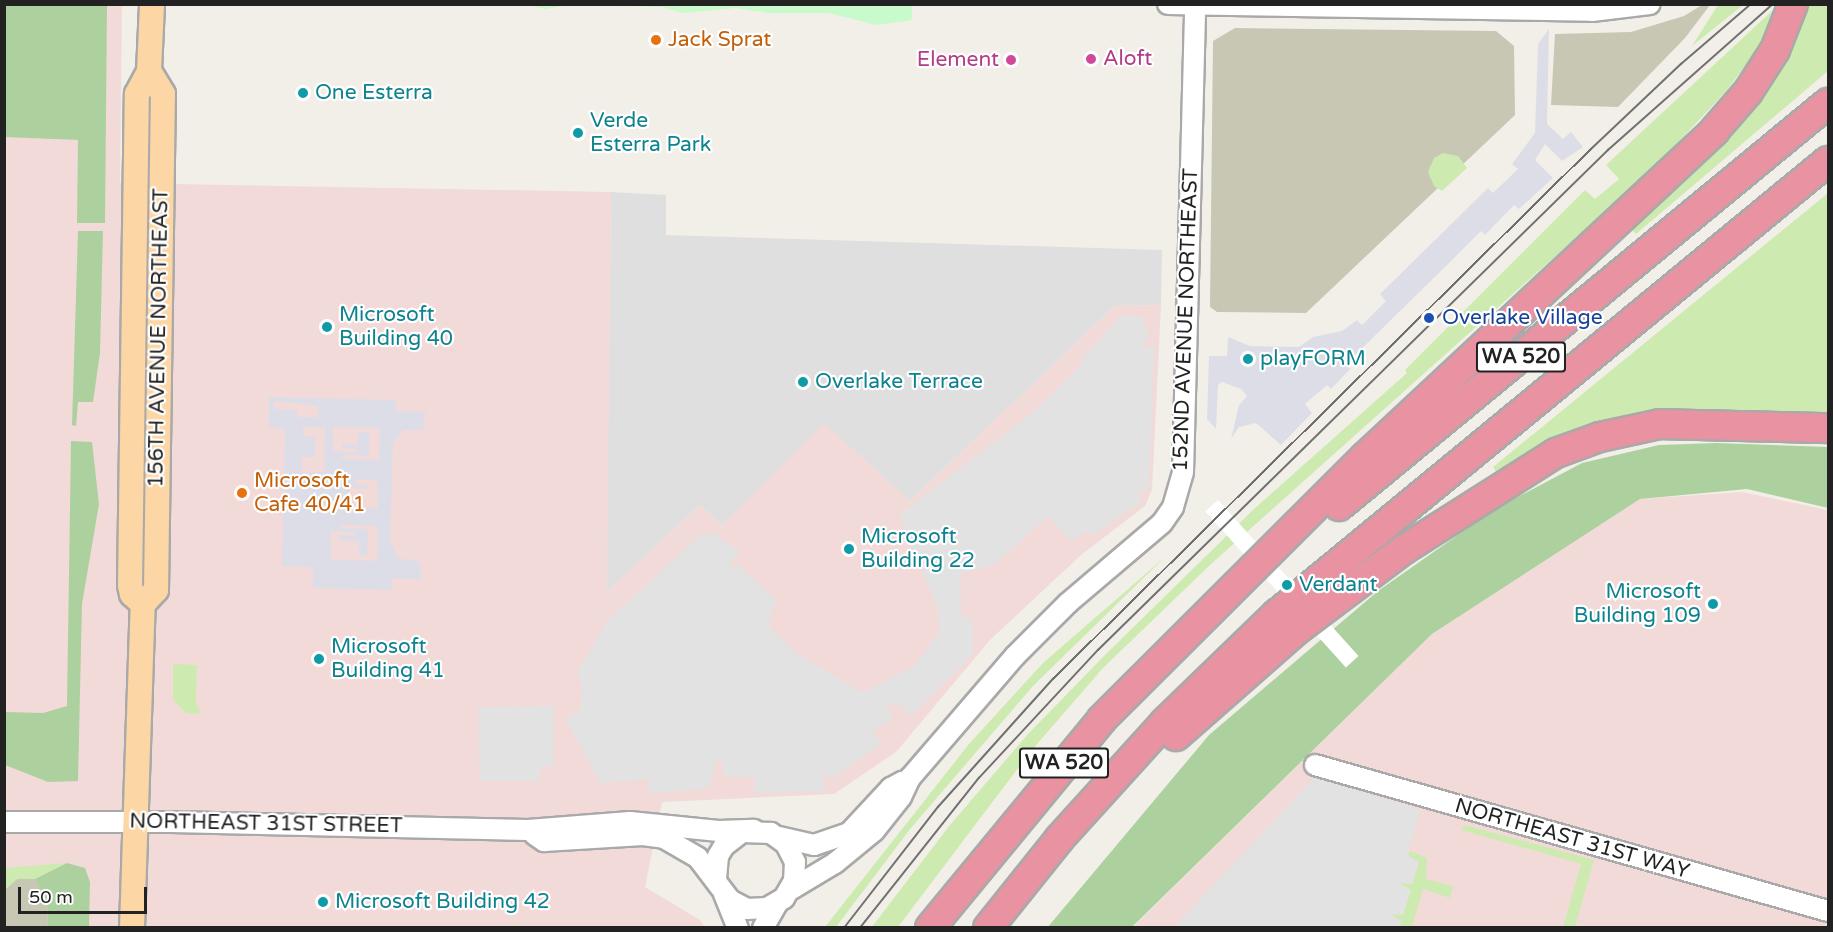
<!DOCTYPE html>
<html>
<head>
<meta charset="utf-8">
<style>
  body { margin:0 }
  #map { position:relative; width:1833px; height:932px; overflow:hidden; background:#f2efe9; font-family:"Varela Round",sans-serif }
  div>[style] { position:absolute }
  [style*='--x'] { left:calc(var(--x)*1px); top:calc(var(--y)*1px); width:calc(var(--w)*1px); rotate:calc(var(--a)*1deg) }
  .residential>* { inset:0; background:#e0dfdf }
  .commercial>* { inset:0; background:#f2dad9 }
  .construction>* { inset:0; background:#c7c7b4 }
  .grass>* { inset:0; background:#cdebb0 }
  .forest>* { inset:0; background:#add19e }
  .park>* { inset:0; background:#c8facc }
  .parking>* { inset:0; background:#e2e2e2 }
  .plaza>* { inset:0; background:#dddde8 }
  .pier>* { inset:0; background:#fff; transform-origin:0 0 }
  .roads { filter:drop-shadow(2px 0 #a9a9a9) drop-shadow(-2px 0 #a9a9a9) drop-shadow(0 2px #a9a9a9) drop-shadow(0 -2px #a9a9a9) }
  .minor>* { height:20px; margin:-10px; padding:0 10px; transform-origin:10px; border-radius:10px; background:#fff }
  .major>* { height:24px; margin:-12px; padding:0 12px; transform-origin:12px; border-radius:12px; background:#fcd6a4 }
  .highway>* { height:28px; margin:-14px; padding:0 14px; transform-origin:14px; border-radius:14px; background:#e892a2 }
  .tram>* { height:1.5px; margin:-0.75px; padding:0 0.75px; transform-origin:0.75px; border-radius:0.75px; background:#707070 }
  .dots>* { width:16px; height:16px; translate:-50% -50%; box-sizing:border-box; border:3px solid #fff; border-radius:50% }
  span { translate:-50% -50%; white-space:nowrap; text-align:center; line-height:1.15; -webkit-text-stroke:4.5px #fff; paint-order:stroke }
  .shield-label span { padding:2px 4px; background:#fff; border:2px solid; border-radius:4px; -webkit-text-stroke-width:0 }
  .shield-label { font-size:20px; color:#222; font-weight:700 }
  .food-label { font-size:21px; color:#c56008 }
  .left { translate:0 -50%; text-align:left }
  .hotel-label { font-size:21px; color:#b23c85 }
  .right { translate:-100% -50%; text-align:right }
  .culture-label { font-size:21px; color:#0d838f }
  .transit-label { font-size:21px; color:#164399 }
  .street-label { font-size:21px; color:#222 }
  .frame { position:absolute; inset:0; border:6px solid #222; pointer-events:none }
  .scale { position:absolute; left:18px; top:887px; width:129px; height:27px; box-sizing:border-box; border:3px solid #222; border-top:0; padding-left:8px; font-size:18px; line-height:21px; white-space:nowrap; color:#222; -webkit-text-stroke:4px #fff; paint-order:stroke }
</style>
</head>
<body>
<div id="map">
  <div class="residential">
    <i style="clip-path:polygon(611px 192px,666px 195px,666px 235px,1162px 250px,1161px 305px,1115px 306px,910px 501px,824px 424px,722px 526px,700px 505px,606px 593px)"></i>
  </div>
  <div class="commercial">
    <i style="clip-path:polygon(5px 5px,122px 5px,120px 183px,611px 192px,607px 592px,700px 505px,722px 526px,824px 423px,910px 501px,1115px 306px,1161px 305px,1152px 490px,1145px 506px,1081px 555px,990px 640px,896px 752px,834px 794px,662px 802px,645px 887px,700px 920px,705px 927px,5px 928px)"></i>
    <i style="clip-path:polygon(1742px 492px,1828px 510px,1828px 927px,1132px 928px,1432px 634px,1640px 499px)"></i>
  </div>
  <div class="construction">
    <i style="clip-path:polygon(1702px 5px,1710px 5px,1685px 38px,1618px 107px,1551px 105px,1555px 34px,1631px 32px,1684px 16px)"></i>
    <i style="clip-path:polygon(1235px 28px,1496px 31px,1514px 46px,1515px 115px,1306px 313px,1217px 312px,1210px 307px,1213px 41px)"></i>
    <i style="clip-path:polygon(17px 879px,35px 879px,47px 902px,48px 927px,5px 927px,4px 890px)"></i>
  </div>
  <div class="grass">
    <i style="clip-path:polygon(1718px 4px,1743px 5px,1692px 46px,1718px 5px)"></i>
    <i style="clip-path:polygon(1807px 5px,1828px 5px,1828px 71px,1636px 234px,1632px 230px,1717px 149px,1770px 85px)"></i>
    <i style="clip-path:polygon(1773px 10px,1759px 47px,1728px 89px,1656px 166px,1210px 565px,1103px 668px,1031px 751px,898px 927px,871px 928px,950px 825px,1028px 734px,1106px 654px,1254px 509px,1407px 373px,1405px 370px,1585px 190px,1595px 199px,1619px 179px,1606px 165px)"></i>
    <i style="clip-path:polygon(1443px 153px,1458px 156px,1467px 168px,1442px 191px,1434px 186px,1428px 172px,1434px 158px)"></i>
    <i style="clip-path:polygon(1828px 193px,1828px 413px,1706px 410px,1607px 419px,1497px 473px,1493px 467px)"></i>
    <i style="clip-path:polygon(1165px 557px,1033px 686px,911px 828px,836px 927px,825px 927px,969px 744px,1043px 663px)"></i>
    <i style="clip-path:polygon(173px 664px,197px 665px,196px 702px,201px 714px,186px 713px,173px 700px)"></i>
    <i style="clip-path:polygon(1465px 825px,1594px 860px,1575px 927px,1563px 927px,1581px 864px,1461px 830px)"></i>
    <i style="clip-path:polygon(1410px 851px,1427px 858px,1426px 879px,1453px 886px,1450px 898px,1423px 889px,1412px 927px,1399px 927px,1401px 921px,1391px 916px,1393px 912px,1403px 915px,1399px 883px,1412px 884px,1419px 862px,1408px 857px)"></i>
    <i style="clip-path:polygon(67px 863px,35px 879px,17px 879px,5px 890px,5px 868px)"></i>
  </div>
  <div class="forest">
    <i style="clip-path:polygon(5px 4px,107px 5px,105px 223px,77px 223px,78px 140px,5px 137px)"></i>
    <i style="clip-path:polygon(78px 231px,103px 231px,100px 353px,93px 402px,78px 402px,76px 426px,72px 425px)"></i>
    <i style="clip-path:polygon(71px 441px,92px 442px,99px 504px,82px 604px,78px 781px,48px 782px,5px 765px,5px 712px,43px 713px,67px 706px)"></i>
    <i style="clip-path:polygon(1716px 443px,1828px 447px,1828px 508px,1747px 489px,1640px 499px,1432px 634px,1132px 927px,1047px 928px,1209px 735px,1378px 591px,1495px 509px,1582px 463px,1659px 445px)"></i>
    <i style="clip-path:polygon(67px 863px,85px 868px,90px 882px,89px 927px,48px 927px,47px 902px,35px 879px)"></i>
  </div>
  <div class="park">
    <i style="clip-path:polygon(912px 5px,912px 20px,876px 25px,829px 13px,769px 13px,735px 8px,683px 13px,662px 7px,571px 5px,545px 9px,527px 5px)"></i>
  </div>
  <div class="parking">
    <i style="clip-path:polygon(1120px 316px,1142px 316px,1149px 335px,1142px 347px,1154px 348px,1149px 491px,1137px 492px,1142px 501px,1092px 536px,1086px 530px,1072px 542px,1048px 516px,994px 565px,960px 574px,961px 615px,972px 619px,973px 654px,911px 716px,899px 705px,885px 706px,894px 717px,873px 732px,882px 743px,833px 778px,822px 773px,826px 791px,754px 793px,754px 777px,724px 777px,723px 761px,715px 762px,709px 788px,650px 794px,648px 779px,600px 783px,566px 719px,580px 710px,582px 688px,578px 671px,608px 620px,700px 535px,714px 533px,740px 553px,730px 564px,733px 568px,738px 564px,777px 601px,770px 615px,771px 629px,796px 653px,863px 693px,914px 666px,940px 632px,938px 609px,899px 515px,1036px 410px,1081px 366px,1082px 359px)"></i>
    <i style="clip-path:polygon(554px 706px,553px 766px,540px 766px,539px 781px,480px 781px,478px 707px)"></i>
    <i style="clip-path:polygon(1315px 777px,1420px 810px,1407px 855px,1419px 862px,1412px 884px,1399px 883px,1411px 890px,1403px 915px,1391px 914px,1401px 921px,1399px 927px,1174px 927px)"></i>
  </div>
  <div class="plaza">
    <i style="clip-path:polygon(1549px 29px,1547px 124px,1563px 139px,1571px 132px,1583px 147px,1562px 161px,1545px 144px,1535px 160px,1553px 178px,1519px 209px,1514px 205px,1485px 235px,1481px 231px,1448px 264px,1347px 363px,1350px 369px,1331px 389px,1327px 385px,1305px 404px,1312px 413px,1281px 445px,1256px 423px,1239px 427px,1231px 439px,1239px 405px,1247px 396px,1241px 389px,1222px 382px,1218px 385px,1216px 429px,1207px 419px,1209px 356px,1227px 356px,1228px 337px,1250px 346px,1299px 347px,1313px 337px,1342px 331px,1357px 320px,1362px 325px,1386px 301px,1380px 294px,1488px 188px,1493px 193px,1518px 169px,1512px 164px,1535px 133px,1538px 44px)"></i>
    <i style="clip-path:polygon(evenodd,269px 397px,396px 400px,396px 411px,426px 412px,423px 430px,404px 430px,393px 443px,390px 540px,398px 558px,420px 562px,421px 579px,392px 579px,392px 590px,313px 588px,313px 567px,282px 566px,285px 429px,269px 428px,269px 397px,274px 401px,318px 406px,318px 417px,297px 417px,297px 410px,275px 409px,274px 401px,269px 397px,303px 427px,325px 427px,324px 472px,302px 472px,302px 457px,315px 457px,315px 436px,303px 436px,303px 427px,269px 397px,333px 427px,380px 428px,379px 460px,342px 459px,342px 455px,369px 456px,369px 433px,358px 432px,358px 445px,342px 444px,342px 448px,357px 449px,357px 452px,333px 451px,333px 427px,269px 397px,356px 479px,377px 480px,378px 508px,350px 507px,349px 488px,368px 489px,368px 502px,368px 484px,356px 486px,356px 479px,269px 397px,340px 525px,378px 526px,377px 561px,331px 560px,331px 531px,355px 532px,355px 536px,339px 535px,339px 540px,359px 541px,359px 555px,367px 556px,368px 529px,341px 528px,340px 525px)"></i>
  </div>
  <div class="pier">
    <i style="left:1218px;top:500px;width:210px;height:17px;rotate:48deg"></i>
  </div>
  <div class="roads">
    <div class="minor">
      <i style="--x:1168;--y:4;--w:424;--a:0.9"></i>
      <i style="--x:1592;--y:11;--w:58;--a:-6.9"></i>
      <i style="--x:1315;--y:765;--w:533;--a:15.89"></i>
      <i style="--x:4;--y:822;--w:167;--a:0"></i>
      <i style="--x:171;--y:822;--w:357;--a:1.3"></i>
      <i style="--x:528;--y:830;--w:102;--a:-4.5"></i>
      <i style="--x:630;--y:822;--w:89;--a:5.8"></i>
      <i style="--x:719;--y:831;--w:35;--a:-2"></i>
      <i style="--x:535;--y:835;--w:11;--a:34"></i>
      <i style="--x:544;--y:841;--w:99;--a:-3.5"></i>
      <i style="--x:643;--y:835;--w:21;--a:8"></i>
      <i style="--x:664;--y:838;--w:39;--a:30"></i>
      <i style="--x:698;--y:858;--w:53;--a:52.7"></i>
      <i style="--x:730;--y:900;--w:19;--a:28"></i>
      <i style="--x:747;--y:909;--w:20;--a:-3"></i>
      <i style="--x:767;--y:908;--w:20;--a:-30"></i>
      <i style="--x:784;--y:898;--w:20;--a:-60"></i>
      <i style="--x:794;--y:881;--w:19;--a:-87"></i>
      <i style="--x:795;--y:862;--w:20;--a:-117"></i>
      <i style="--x:786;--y:844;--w:19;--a:-144"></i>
      <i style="--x:771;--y:833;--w:29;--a:-178"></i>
      <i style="--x:742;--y:832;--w:23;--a:142"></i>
      <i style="--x:724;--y:846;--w:12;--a:121"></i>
      <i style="--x:718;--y:856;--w:24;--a:95"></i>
      <i style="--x:779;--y:837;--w:36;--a:13"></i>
      <i style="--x:814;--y:845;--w:37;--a:-19"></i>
      <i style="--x:849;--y:833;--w:62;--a:-47"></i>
      <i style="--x:891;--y:788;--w:13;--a:-29"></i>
      <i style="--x:790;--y:890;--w:52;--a:-31"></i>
      <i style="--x:835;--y:863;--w:50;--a:-39.4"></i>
      <i style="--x:874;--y:831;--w:43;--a:-51.5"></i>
      <i style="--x:901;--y:797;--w:21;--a:-65"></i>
      <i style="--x:910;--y:778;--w:161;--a:-49.3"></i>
      <i style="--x:1015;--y:656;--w:75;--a:-45"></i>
      <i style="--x:1068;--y:603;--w:123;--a:-40.4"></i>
      <i style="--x:1162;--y:523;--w:19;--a:-55"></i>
      <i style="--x:1173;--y:507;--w:36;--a:-74"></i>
      <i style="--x:1183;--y:472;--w:468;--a:-88.5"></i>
      <i style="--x:724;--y:894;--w:37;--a:68"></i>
      <i style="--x:763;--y:928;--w:28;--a:-60"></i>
    </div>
    <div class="major">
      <i style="--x:143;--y:604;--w:15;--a:-138"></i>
      <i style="--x:132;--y:594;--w:9;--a:-103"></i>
      <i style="--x:130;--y:585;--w:491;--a:-89.2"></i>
      <i style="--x:137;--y:94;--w:26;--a:-62"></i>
      <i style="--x:149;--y:71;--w:67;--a:-87.4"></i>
      <i style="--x:132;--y:928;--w:324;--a:-88.1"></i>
      <i style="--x:143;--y:604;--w:19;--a:-47"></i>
      <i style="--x:156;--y:590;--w:496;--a:-89.2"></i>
      <i style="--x:163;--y:94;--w:27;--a:-121"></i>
    </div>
    <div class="highway">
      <i style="--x:1339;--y:506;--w:634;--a:-39.49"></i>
      <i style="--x:1176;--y:736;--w:162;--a:-41.3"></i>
      <i style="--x:1298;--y:629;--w:131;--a:-37"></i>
      <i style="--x:1403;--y:550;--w:181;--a:-32.4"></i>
      <i style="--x:1556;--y:453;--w:47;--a:-20"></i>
      <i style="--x:1600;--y:437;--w:61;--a:-12.2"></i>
      <i style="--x:1660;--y:424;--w:168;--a:1.4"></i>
      <i style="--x:930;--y:928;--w:271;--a:-50.5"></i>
      <i style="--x:1102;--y:719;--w:371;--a:-44.9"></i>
      <i style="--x:1365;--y:457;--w:478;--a:-43"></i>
      <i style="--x:1714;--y:131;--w:52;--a:-48.9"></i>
      <i style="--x:1748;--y:92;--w:50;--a:-57.3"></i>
      <i style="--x:1775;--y:50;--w:49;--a:-68.6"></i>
      <i style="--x:988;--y:928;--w:115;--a:-51.3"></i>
      <i style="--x:1060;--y:838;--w:156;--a:-47.8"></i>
      <i style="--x:1165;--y:722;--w:156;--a:-44"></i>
      <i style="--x:1277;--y:614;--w:713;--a:-39.43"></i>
    </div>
  </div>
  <div class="tram">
    <i style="--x:844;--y:928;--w:153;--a:-52.2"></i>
    <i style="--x:938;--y:807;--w:172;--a:-48.1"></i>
    <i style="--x:1053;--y:679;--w:754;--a:-44.57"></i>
    <i style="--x:1590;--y:150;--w:125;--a:-43.4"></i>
    <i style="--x:1681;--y:64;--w:92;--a:-40.6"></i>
    <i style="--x:860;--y:928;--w:191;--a:-51.6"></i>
    <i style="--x:979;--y:778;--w:175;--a:-47.1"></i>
    <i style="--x:1098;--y:650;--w:714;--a:-44.43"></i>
    <i style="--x:1608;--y:150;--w:220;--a:-41.5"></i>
  </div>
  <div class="dots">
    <i style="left:656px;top:40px;background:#e8710a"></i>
    <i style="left:1091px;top:59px;background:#d1479c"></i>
    <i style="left:1011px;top:60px;background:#d1479c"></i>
    <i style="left:303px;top:93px;background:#0f9aa8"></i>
    <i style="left:578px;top:133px;background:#0f9aa8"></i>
    <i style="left:1429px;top:318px;background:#1a4fb4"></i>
    <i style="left:327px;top:327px;background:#0f9aa8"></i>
    <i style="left:1248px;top:359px;background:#0f9aa8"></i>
    <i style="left:803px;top:382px;background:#0f9aa8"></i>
    <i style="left:242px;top:493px;background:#e8710a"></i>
    <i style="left:849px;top:549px;background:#0f9aa8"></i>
    <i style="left:1287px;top:585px;background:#0f9aa8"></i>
    <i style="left:1713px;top:604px;background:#0f9aa8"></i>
    <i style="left:319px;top:659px;background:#0f9aa8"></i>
    <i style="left:323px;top:902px;background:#0f9aa8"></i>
  </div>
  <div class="shield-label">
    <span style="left:1521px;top:357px">WA 520</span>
    <span style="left:1064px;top:763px">WA 520</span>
  </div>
  <div class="food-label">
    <span class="left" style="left:668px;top:40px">Jack Sprat</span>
    <span class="left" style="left:254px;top:493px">Microsoft<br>Cafe 40/41</span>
  </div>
  <div class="hotel-label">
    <span class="left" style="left:1103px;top:59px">Aloft</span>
    <span class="right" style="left:999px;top:60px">Element</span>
  </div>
  <div class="culture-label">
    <span class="left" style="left:315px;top:93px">One Esterra</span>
    <span class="left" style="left:590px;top:133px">Verde<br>Esterra Park</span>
    <span class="left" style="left:339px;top:327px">Microsoft<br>Building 40</span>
    <span class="left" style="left:1260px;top:359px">playFORM</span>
    <span class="left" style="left:815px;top:382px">Overlake Terrace</span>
    <span class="left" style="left:861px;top:549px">Microsoft<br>Building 22</span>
    <span class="left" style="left:1299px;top:585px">Verdant</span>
    <span class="right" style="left:1701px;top:604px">Microsoft<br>Building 109</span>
    <span class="left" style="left:331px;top:659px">Microsoft<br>Building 41</span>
    <span class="left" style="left:335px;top:902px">Microsoft Building 42</span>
  </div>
  <div class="transit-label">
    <span class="left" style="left:1442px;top:318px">Overlake Village</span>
  </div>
  <div class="street-label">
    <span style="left:1186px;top:320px;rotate:-88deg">152ND AVENUE NORTHEAST</span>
    <span style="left:159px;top:338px;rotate:-89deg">156TH AVENUE NORTHEAST</span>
    <span style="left:266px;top:824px;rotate:1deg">NORTHEAST 31ST STREET</span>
    <span style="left:1572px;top:839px;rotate:16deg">NORTHEAST 31ST WAY</span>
  </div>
  <div class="frame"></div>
  <div class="scale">50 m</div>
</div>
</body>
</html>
